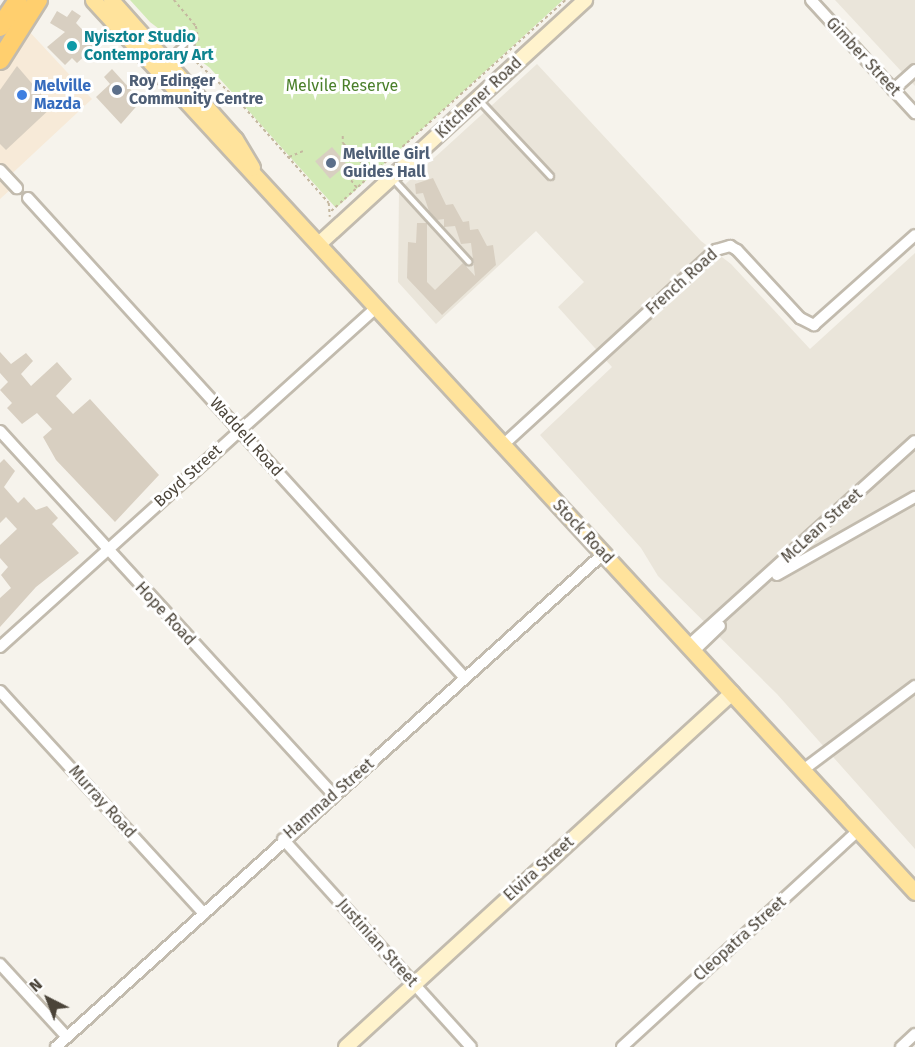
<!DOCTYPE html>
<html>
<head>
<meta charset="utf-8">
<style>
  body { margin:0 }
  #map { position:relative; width:915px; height:1047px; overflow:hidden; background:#f6f3ec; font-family:"Fira Sans",sans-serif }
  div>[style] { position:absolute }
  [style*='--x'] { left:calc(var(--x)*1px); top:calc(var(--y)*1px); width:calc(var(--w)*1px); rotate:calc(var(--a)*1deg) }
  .residential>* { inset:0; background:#eae5da }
  .commercial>* { inset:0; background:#f7ead8 }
  .green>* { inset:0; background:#d2eab5 }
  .building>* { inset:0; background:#d8cfc1; transform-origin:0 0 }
  .path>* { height:1.5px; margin-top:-0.75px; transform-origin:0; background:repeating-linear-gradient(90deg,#c4b79f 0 3px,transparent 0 6px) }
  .roads { filter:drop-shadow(2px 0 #c2bbae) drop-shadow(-2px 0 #c2bbae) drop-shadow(0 2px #c2bbae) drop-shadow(0 -2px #c2bbae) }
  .lane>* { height:5px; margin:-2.5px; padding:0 2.5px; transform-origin:2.5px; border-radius:2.5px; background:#fff }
  .street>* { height:10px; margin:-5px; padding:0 5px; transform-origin:5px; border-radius:5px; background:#fff }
  .secondary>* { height:14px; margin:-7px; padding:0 7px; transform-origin:7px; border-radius:7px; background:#fff3cd }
  .primary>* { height:15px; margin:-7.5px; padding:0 7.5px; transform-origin:7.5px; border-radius:7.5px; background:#ffe39c }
  .highway>* { height:18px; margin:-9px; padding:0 9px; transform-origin:9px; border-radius:9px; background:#ffcf6e }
  .dots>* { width:16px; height:16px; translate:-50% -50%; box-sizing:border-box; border:3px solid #fff; border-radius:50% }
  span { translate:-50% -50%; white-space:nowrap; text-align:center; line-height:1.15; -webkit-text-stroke:6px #fff; paint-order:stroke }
  .culture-label { font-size:16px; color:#0d838f; font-weight:700 }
  .left { translate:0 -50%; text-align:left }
  .street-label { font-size:16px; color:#4b4439 }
  .service-label { font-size:16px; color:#4e5e75; font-weight:700 }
  .shop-label { font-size:16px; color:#366cbe; font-weight:700 }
  .park-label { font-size:16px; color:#4a7f2a }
  .north { position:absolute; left:18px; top:969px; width:60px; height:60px; -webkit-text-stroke:4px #fff; paint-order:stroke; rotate:318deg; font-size:16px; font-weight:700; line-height:24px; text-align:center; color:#4b4439 }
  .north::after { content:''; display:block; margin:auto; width:21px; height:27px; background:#4b4439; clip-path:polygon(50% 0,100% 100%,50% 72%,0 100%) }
</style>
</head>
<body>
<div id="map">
  <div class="residential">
    <i style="clip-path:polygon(835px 0,915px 0,915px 86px)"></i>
    <i style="clip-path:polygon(537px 64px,701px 241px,731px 264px,810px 349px,915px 253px,915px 849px,777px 694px,658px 576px,641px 548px,540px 435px,612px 367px,558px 307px,584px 282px,536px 231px,436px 324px,398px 282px,399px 190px)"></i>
  </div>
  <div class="commercial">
    <i style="clip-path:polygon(27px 29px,92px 99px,4px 181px,11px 189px,0 199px,0 70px)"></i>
  </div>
  <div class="green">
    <i style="clip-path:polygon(130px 0,563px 0,336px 208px,210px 68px,150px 22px)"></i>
  </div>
  <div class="building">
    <i style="clip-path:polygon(72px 10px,81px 16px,76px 23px,97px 45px,77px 63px,72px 58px,65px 65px,47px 47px,65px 32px,50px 23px,57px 11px,67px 17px)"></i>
    <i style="clip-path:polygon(17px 66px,52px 107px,6px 150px,0 144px,0 90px)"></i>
    <i style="clip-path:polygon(112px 69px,141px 101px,121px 124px,96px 97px,110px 84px,104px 77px)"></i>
    <i style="left:332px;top:147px;width:23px;height:22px;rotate:50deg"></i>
    <i style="clip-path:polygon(433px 178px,446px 205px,453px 204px,463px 222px,469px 221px,470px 230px,478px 229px,487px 246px,493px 245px,496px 265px,442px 315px,407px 278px,408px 242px,416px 243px,417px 223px,427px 223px,427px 282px,435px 290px,463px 263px,475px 276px,471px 243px,461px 244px,455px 226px,444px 227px,444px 219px,437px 220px,429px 211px,423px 193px,416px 194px,415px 184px)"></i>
    <i style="clip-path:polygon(0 352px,11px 364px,26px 353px,33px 361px,21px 374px,31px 386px,57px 362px,72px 379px,56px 396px,73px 414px,90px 399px,159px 475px,115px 522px,56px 460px,43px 437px,52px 429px,37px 413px,22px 424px,7px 408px,12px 403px,0 390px,8px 382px,0 373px)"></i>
    <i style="clip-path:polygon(4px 459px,15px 471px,4px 487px,18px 503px,24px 497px,36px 510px,47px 506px,58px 518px,52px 524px,79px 553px,36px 587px,0 627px,0 598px,11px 588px,1px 575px,8px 567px,0 558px,0 545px,17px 529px,6px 517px,0 523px,0 463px)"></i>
  </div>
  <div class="path">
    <i style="--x:174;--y:0;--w:34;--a:50"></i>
    <i style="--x:196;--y:26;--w:15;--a:79"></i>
    <i style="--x:192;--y:58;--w:59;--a:42.3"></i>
    <i style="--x:236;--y:98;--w:140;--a:48.5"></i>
    <i style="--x:329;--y:203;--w:14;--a:86"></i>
    <i style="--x:343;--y:136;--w:7;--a:90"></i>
    <i style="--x:343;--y:143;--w:44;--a:46.8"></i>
    <i style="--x:289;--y:157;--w:15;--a:-23"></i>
    <i style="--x:344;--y:171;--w:23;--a:52"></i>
    <i style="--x:331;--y:211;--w:315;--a:-42"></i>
  </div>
  <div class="roads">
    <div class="lane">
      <i style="--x:166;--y:61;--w:35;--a:-44"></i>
      <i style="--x:174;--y:68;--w:24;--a:-48"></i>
      <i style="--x:190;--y:50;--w:13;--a:-86"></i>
      <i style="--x:479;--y:100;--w:104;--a:46.9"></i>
      <i style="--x:392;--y:178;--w:113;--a:47.5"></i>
    </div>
    <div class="street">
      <i style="--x:811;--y:0;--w:154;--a:47.4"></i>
      <i style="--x:893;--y:90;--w:30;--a:-42"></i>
      <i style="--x:0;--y:170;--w:25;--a:47"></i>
      <i style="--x:28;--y:198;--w:648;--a:47.69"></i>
      <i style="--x:0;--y:431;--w:493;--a:47.5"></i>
      <i style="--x:503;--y:445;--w:289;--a:-42.5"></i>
      <i style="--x:716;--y:250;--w:15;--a:-16"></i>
      <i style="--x:730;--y:246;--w:8;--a:30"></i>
      <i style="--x:737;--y:250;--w:93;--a:47.2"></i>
      <i style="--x:800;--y:318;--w:16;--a:27"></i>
      <i style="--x:814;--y:325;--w:135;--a:-41.7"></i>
      <i style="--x:777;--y:575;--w:159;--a:-29.5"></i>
      <i style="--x:689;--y:645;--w:304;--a:-42.1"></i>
      <i style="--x:0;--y:647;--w:508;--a:-42.05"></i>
      <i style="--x:694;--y:651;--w:36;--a:-44"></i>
      <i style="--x:0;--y:691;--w:302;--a:47.5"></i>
      <i style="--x:803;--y:770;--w:140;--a:-36.9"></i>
      <i style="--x:283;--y:839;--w:280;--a:47.9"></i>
      <i style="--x:0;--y:964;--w:99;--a:47.5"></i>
      <i style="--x:56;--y:1047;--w:738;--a:-42.03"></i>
      <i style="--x:622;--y:1047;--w:321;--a:-42.5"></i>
      <i style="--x:901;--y:1047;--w:19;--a:-43"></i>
    </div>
    <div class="secondary">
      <i style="--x:319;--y:244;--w:361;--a:-42.5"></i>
      <i style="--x:346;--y:1047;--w:524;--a:-42.52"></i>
    </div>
    <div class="primary">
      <i style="--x:93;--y:0;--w:1213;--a:47.34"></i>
      <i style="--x:111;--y:0;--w:186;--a:48.3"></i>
      <i style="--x:235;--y:139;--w:33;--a:59"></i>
    </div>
    <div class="highway">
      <i style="--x:0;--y:27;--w:32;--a:-56"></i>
      <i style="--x:0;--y:60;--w:71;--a:-57.7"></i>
    </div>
  </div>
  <div class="dots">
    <i style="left:72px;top:46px;background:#0f9aa8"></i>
    <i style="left:117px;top:90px;background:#5c6f8a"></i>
    <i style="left:22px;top:95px;background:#3f7fe0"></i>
    <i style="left:331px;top:163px;background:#5c6f8a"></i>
  </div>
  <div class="culture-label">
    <span class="left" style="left:84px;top:46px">Nyisztor Studio<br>Contemporary Art</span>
  </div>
  <div class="street-label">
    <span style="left:863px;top:57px;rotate:47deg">Gimber Street</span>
    <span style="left:479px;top:98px;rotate:-43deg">Kitchener Road</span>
    <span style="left:682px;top:282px;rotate:-42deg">French Road</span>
    <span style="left:246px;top:437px;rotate:48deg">Waddell Road</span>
    <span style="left:188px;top:476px;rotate:-42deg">Boyd Street</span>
    <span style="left:822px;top:526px;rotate:-42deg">McLean Street</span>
    <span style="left:583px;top:532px;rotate:47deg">Stock Road</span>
    <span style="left:165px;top:614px;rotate:47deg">Hope Road</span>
    <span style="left:329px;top:799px;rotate:-41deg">Hammad Street</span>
    <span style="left:102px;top:802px;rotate:48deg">Murray Road</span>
    <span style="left:539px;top:869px;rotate:-42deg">Elvira Street</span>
    <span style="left:740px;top:939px;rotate:-42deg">Cleopatra Street</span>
    <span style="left:377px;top:943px;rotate:48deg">Justinian Street</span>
  </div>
  <div class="service-label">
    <span class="left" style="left:129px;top:90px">Roy Edinger<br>Community Centre</span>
    <span class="left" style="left:343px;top:163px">Melville Girl<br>Guides Hall</span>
  </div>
  <div class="shop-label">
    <span class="left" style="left:34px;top:95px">Melville<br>Mazda</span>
  </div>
  <div class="park-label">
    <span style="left:342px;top:86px">Melvile Reserve</span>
  </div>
  <div class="north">N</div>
</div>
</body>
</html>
